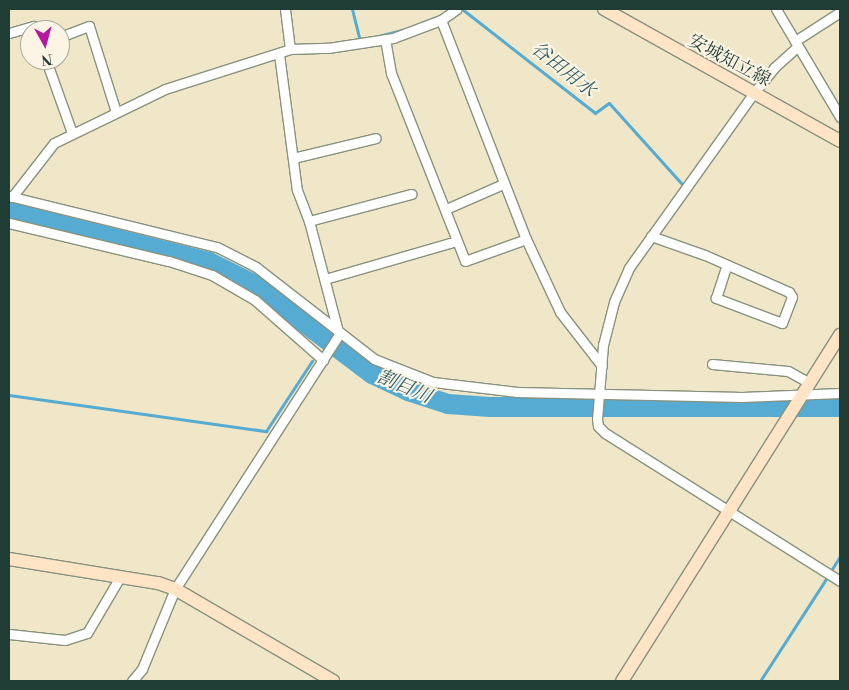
<!DOCTYPE html>
<html>
<head>
<meta charset="utf-8">
<style>
  body { margin:0 }
  #map { position:relative; width:849px; height:690px; overflow:hidden; background:#efe7c8; font-family:"Libre Bodoni","Noto Serif JP",serif }
  div>[style] { position:absolute }
  [style*='--x'] { left:calc(var(--x)*1px); top:calc(var(--y)*1px); width:calc(var(--w)*1px); rotate:calc(var(--a)*1deg) }
  .stream>* { height:3px; margin:-1.5px; padding:0 1.5px; transform-origin:1.5px; border-radius:1.5px; background:#55abd2 }
  .river>* { height:20px; margin:-10px; padding:0 10px; transform-origin:10px; border-radius:10px; background:#55abd2 }
  .roads { filter:drop-shadow(1px 0 #87927e) drop-shadow(-1px 0 #87927e) drop-shadow(0 1px #87927e) drop-shadow(0 -1px #87927e) }
  .street>* { height:9px; margin:-4.5px; padding:0 4.5px; transform-origin:4.5px; border-radius:4.5px; background:#fff }
  .secondary>* { height:12px; margin:-6px; padding:0 6px; transform-origin:6px; border-radius:6px; background:#ffe4c6 }
  span { translate:-50% -50%; white-space:nowrap; text-align:center; line-height:1.15; -webkit-text-stroke:4px #fcf5e5; paint-order:stroke }
  .street-label { font-size:18px; color:#1f3d34 }
  .water-label { font-size:19px; color:#2f5e63; font-style:italic }
  .frame { position:absolute; inset:0; border:10px solid #1f3d34; pointer-events:none }
  .north { position:absolute; left:20px; top:20px; width:50px; height:50px; box-sizing:border-box; background:#fcf5e5; border:1px solid #a4ab9e; border-radius:50%; rotate:173deg; font-size:14px; font-weight:700; line-height:20px; text-align:center; color:#1f3d34 }
  .north::after { content:''; display:block; margin:auto; width:18px; height:22px; background:#b5179e; clip-path:polygon(50% 0,100% 100%,50% 72%,0 100%) }
</style>
</head>
<body>
<div id="map">
  <div class="stream">
    <i style="--x:352;--y:9;--w:32;--a:76"></i>
    <i style="--x:462;--y:9;--w:169;--a:38"></i>
    <i style="--x:595;--y:113;--w:17;--a:-36"></i>
    <i style="--x:609;--y:103;--w:108;--a:48"></i>
    <i style="--x:421;--y:23;--w:25;--a:-21"></i>
    <i style="--x:378;--y:36;--w:29;--a:-14"></i>
    <i style="--x:323;--y:345;--w:4;--a:-63"></i>
    <i style="--x:9;--y:395;--w:260;--a:8"></i>
    <i style="--x:266;--y:431;--w:84;--a:-56.7"></i>
    <i style="--x:832;--y:569;--w:15;--a:-58"></i>
    <i style="--x:760;--y:681;--w:121;--a:-57.1"></i>
  </div>
  <div class="river">
    <i style="--x:9;--y:212;--w:206;--a:14"></i>
    <i style="--x:209;--y:262;--w:49;--a:26.6"></i>
    <i style="--x:253;--y:284;--w:149;--a:37.1"></i>
    <i style="--x:372;--y:374;--w:40;--a:25"></i>
    <i style="--x:408;--y:391;--w:42;--a:18"></i>
    <i style="--x:448;--y:404;--w:42;--a:4.1"></i>
    <i style="--x:490;--y:407;--w:350;--a:0"></i>
  </div>
  <div class="roads">
    <div class="street">
      <i style="--x:285;--y:9;--w:40;--a:82.9"></i>
      <i style="--x:776;--y:9;--w:126;--a:59.3"></i>
      <i style="--x:441;--y:20;--w:235;--a:68.8"></i>
      <i style="--x:526;--y:239;--w:81;--a:65"></i>
      <i style="--x:560;--y:312;--w:68;--a:52.1"></i>
      <i style="--x:9;--y:33;--w:26;--a:-16"></i>
      <i style="--x:34;--y:26;--w:4;--a:76"></i>
      <i style="--x:60;--y:37;--w:31;--a:-21"></i>
      <i style="--x:89;--y:26;--w:90;--a:72.6"></i>
      <i style="--x:385;--y:39;--w:35;--a:80"></i>
      <i style="--x:391;--y:73;--w:202;--a:68.5"></i>
      <i style="--x:465;--y:261;--w:65;--a:-19.8"></i>
      <i style="--x:795;--y:41;--w:54;--a:-32.8"></i>
      <i style="--x:797;--y:47;--w:31;--a:138"></i>
      <i style="--x:774;--y:68;--w:33;--a:129"></i>
      <i style="--x:753;--y:94;--w:214;--a:125.5"></i>
      <i style="--x:629;--y:268;--w:37;--a:114"></i>
      <i style="--x:614;--y:302;--w:44;--a:104.3"></i>
      <i style="--x:603;--y:345;--w:74;--a:94.6"></i>
      <i style="--x:597;--y:419;--w:7;--a:82"></i>
      <i style="--x:598;--y:426;--w:10;--a:45"></i>
      <i style="--x:605;--y:433;--w:278;--a:32.2"></i>
      <i style="--x:279;--y:54;--w:137;--a:82.5"></i>
      <i style="--x:297;--y:190;--w:33;--a:69"></i>
      <i style="--x:309;--y:221;--w:118;--a:75.3"></i>
      <i style="--x:46;--y:60;--w:77;--a:70.4"></i>
      <i style="--x:293;--y:158;--w:85;--a:-13.5"></i>
      <i style="--x:9;--y:196;--w:214;--a:13.8"></i>
      <i style="--x:217;--y:247;--w:44;--a:27.1"></i>
      <i style="--x:256;--y:267;--w:150;--a:37.9"></i>
      <i style="--x:374;--y:359;--w:63;--a:21.3"></i>
      <i style="--x:433;--y:382;--w:85;--a:6.8"></i>
      <i style="--x:517;--y:392;--w:225;--a:1.3"></i>
      <i style="--x:742;--y:397;--w:98;--a:-2.3"></i>
      <i style="--x:12;--y:197;--w:68;--a:-52.1"></i>
      <i style="--x:54;--y:143;--w:123;--a:-25.9"></i>
      <i style="--x:165;--y:89;--w:131;--a:-17.7"></i>
      <i style="--x:290;--y:49;--w:38;--a:-2"></i>
      <i style="--x:328;--y:48;--w:66;--a:-8.7"></i>
      <i style="--x:393;--y:38;--w:51;--a:-20.6"></i>
      <i style="--x:441;--y:20;--w:19;--a:-35"></i>
      <i style="--x:446;--y:209;--w:62;--a:-23.7"></i>
      <i style="--x:309;--y:221;--w:106;--a:-14.8"></i>
      <i style="--x:9;--y:223;--w:164;--a:13.4"></i>
      <i style="--x:169;--y:261;--w:45;--a:18"></i>
      <i style="--x:212;--y:275;--w:50;--a:30.2"></i>
      <i style="--x:255;--y:300;--w:91;--a:41.4"></i>
      <i style="--x:651;--y:236;--w:57;--a:19.4"></i>
      <i style="--x:705;--y:255;--w:92;--a:23.8"></i>
      <i style="--x:789;--y:292;--w:6;--a:59"></i>
      <i style="--x:792;--y:297;--w:28;--a:111"></i>
      <i style="--x:782;--y:323;--w:71;--a:-159.3"></i>
      <i style="--x:716;--y:298;--w:35;--a:-72"></i>
      <i style="--x:325;--y:279;--w:137;--a:-16.1"></i>
      <i style="--x:712;--y:364;--w:76;--a:5.3"></i>
      <i style="--x:788;--y:371;--w:25;--a:29"></i>
      <i style="--x:9;--y:634;--w:56;--a:6.1"></i>
      <i style="--x:65;--y:640;--w:23;--a:-18"></i>
      <i style="--x:87;--y:633;--w:65;--a:-59.5"></i>
      <i style="--x:132;--y:681;--w:16;--a:-50"></i>
      <i style="--x:142;--y:669;--w:87;--a:-67.6"></i>
      <i style="--x:175;--y:589;--w:302;--a:-57.2"></i>
    </div>
    <div class="secondary">
      <i style="--x:604;--y:9;--w:270;--a:29.2"></i>
      <i style="--x:9;--y:559;--w:151;--a:9.2"></i>
      <i style="--x:158;--y:583;--w:18;--a:19"></i>
      <i style="--x:175;--y:589;--w:183;--a:30.2"></i>
      <i style="--x:622;--y:681;--w:409;--a:-57.8"></i>
    </div>
  </div>
  <div class="street-label">
    <span style="left:729px;top:61px;rotate:28deg">安城知立線</span>
  </div>
  <div class="water-label">
    <span style="left:563px;top:70px;rotate:38deg">谷田用水</span>
    <span style="left:404px;top:387px;rotate:23deg">割目川</span>
  </div>
  <div class="frame"></div>
  <div class="north">N</div>
</div>
</body>
</html>
